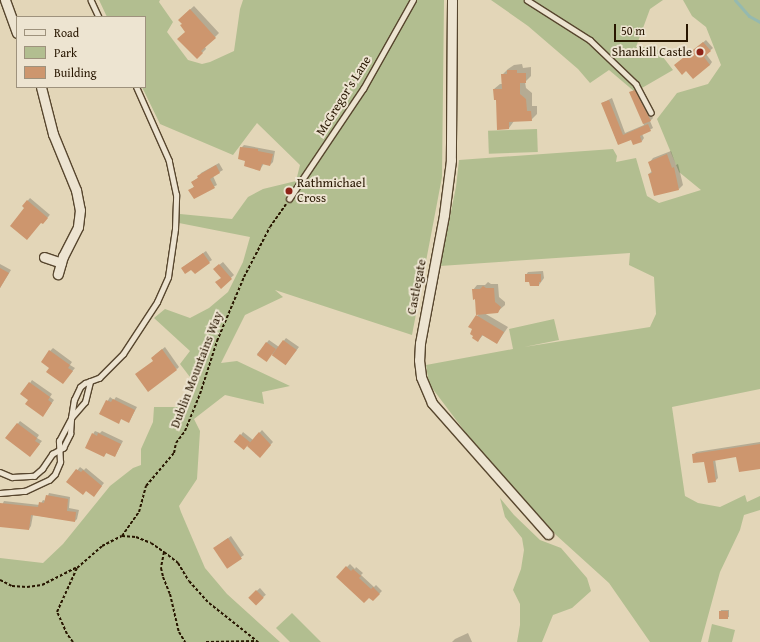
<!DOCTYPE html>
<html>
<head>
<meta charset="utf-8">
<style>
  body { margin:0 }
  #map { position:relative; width:760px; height:642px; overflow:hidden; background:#e3d6b8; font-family:"Gentium Book Plus",serif }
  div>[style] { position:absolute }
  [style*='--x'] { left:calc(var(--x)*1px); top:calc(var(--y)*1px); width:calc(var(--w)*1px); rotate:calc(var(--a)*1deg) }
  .green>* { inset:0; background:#b2be90; transform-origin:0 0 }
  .shadow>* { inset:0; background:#0003; transform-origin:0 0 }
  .stream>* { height:3px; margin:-1.5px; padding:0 1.5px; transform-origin:1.5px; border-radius:1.5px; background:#95b9af }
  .building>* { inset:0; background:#cd966e; transform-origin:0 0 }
  .path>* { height:2px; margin-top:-1px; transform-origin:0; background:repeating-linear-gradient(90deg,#281600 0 3px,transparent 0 5px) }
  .roads { filter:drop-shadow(1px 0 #57462e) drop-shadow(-1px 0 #57462e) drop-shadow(0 1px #57462e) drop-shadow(0 -1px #57462e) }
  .service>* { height:4.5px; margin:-2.25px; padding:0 2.25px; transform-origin:2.25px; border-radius:2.25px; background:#ede4d1 }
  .minor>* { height:9px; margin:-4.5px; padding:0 4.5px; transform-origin:4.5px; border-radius:4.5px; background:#ede4d1 }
  .dots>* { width:11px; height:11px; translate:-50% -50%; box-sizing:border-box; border:2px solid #ede4d1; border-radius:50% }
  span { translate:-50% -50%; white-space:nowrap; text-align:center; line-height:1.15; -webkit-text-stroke:4px #ede4d1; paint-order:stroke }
  .poi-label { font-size:13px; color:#281600 }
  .right { translate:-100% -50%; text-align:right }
  .left { translate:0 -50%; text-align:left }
  .street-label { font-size:13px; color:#281600 }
  .legend { position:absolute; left:16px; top:16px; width:130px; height:72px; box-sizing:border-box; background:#ede4d1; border:1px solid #9e927d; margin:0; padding:5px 7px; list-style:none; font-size:12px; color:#281600 }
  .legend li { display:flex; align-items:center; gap:8px; height:20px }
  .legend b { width:20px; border:1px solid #9e927d }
  .scale { position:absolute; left:614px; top:24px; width:74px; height:18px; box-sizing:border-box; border:2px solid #281600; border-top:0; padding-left:5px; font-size:12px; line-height:14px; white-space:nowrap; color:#281600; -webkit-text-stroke:3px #ede4d1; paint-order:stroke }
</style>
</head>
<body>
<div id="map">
  <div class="green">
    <i style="clip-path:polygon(99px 0,160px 0,159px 2px,173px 22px,167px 32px,188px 60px,202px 64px,210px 62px,234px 51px,240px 9px,243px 0,444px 0,442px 177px,412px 335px,275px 290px,283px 297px,245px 315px,221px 363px,237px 361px,290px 386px,262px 392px,264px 404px,225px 395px,194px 419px,200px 431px,197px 479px,179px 506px,181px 512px,205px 568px,227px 594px,280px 642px,0 642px,0 558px,43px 563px,63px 544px,110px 486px,133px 468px,141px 465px,141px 449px,153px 422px,154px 407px,180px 407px,196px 385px,180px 364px,190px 351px,154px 318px,165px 309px,190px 318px,209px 308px,228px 292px,243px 262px,250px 237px,179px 223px,180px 214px,232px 219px,248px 197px,263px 189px,296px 181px,300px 165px,257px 123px,233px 155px,160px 124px,142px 87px,145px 87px,145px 17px,107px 17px)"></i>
    <i style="clip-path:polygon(491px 0,663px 0,650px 9px,636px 47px,656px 48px,673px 70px,635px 92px,609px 70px,590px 83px,578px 69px,528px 26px)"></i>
    <i style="clip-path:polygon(683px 0,760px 0,760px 389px,672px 407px,685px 496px,698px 503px,720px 507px,745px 495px,747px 502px,760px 496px,760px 510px,744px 515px,740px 530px,720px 572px,701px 642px,650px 642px,609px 583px,556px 535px,472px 441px,429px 384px,426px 365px,513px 349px,509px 329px,554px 319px,559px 340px,524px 347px,650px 327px,656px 314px,654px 277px,629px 265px,630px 253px,440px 266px,456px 187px,459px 160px,613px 149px,617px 156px,616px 162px,636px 158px,647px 196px,659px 203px,701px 190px,679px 172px,657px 119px,677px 93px,708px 84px,721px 65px,706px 27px,692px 16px)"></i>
    <i style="left:537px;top:129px;width:23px;height:49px;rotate:88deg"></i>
    <i style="clip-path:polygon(500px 498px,514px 515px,540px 540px,561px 548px,587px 578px,591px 591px,572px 608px,553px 615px,542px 642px,517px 642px,520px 625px,520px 604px,513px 590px,521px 569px,524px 550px,522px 538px,505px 517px)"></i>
    <i style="clip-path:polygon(292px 613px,321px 642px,290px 642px,276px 628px)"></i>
    <i style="clip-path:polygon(712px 624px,735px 630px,732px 642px,708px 642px)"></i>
  </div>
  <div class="shadow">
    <i style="clip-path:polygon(194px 6px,219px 33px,205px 47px,206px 49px,197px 58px,187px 32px,183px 16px)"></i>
    <i style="clip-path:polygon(706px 40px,713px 48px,706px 54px,712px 62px,710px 65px,687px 70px,678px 63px)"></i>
    <i style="clip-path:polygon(522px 64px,523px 68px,531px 67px,531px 76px,525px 82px,526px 88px,532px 93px,532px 106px,537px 106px,537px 114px,531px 120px,514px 121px,509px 128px,494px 89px,500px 84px,502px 84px,502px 75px,508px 69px,514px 65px)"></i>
    <i style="clip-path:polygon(638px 88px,653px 118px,650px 121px,653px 128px,642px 134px,644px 138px,642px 141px,632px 139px,618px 144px,602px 103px,612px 98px,625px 133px,644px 125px,631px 92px)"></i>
    <i style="clip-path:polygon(244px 145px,275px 151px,273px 162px,270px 165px,264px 163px,260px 170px,246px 160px,241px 148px)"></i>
    <i style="clip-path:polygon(671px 151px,676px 165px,678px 164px,683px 185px,679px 189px,649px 174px,653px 170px,650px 162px,653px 158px)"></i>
    <i style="clip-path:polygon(219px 163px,223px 170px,213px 176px,217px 185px,194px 197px,190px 190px,195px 186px,192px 182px,199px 177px,201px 173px)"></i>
    <i style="left:30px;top:198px;width:26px;height:11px;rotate:40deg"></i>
    <i style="clip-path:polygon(206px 251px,212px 260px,209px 262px,192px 268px,182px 268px)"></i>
    <i style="clip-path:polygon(223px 262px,234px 275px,221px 287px,222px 278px,214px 269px)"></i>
    <i style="clip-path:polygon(0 264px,11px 270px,0 288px)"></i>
    <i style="clip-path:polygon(543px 271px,544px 278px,539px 285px,530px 281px,526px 275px,528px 272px)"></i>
    <i style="clip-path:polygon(488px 282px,491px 284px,498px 284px,499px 297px,505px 302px,505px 305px,497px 312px,484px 313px,508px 327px,497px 343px,483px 335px,478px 341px,477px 316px,479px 314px,473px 290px,477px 285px,485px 285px)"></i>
    <i style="clip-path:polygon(286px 338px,299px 347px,286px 364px,272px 354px,257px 354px,269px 340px,279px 347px)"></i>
    <i style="clip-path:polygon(165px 347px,179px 367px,177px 369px,154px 360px,155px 355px)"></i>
    <i style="clip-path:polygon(53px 348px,72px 362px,70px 365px,75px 368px,65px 380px,50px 367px,50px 351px)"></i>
    <i style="clip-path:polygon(32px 380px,52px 394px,50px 397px,54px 400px,45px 413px,30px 400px,30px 383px)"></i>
    <i style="clip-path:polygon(110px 397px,114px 400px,116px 397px,137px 407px,129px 422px,122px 418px,118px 422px,100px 414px)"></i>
    <i style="clip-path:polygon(20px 421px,39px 435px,37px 438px,42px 441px,32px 453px,7px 438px)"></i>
    <i style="clip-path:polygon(262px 430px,273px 442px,260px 456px,247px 445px,241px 435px,243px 432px,253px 440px)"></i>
    <i style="clip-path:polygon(95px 431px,100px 433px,102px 431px,123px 441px,115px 456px,107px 452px,104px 456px,93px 434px)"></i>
    <i style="clip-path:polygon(760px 442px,760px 468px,737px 456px,715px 459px,718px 478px,715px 481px,705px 461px,693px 455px,696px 452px)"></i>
    <i style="clip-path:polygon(80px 467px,84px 470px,86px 468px,104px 483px,96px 493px,68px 482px)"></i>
    <i style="clip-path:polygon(49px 493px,70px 497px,69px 508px,79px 510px,77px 519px,75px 521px,33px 515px,31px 526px,29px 529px,0 526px,0 509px,4px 501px,40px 505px,43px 500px,46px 501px)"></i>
    <i style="clip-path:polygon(231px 536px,244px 555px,227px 567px,217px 546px)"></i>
    <i style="clip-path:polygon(350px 564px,355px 569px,356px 567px,363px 573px,361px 575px,374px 587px,376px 585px,382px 591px,373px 600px,337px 577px)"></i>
    <i style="left:260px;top:588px;width:9px;height:14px;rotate:49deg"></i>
    <i style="clip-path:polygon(721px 610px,729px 610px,729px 617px,720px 618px)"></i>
    <i style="clip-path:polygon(468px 633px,472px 642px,452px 642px,455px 639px)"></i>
  </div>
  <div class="stream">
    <i style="--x:735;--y:0;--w:21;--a:49"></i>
    <i style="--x:749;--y:16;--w:13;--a:29"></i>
  </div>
  <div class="building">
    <i style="clip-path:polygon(190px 9px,216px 38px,201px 51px,203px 53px,197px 59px,177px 39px,185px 32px,180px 25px,182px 24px,178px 20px)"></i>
    <i style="clip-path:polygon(703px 42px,711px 51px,704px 57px,710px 65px,693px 79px,686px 71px,682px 75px,674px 65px)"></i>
    <i style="clip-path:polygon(507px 70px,517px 70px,517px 73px,526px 73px,526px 83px,520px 83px,520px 94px,526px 99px,527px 111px,531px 111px,532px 121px,509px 122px,509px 129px,497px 130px,496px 100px,494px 100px,493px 89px,502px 89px,501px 74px,507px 74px)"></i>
    <i style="clip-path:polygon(635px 90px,651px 121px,643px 124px,629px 92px)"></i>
    <i style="clip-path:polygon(609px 100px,623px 135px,648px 124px,651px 131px,640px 136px,642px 142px,633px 145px,631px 140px,618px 145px,601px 103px)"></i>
    <i style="clip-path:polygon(240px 147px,258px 149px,258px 151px,273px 154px,270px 166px,262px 164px,260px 171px,244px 166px,245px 161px,238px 159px)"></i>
    <i style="clip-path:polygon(667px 154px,672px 168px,674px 167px,679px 190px,654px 196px,648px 174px,652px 173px,648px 162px)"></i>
    <i style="clip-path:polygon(216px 165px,220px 173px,210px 179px,215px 188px,194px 199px,188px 190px,194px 187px,191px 182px,198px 178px,197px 176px)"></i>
    <i style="clip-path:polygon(27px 200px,48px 218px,43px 224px,41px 223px,27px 240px,10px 226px,24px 208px,22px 206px)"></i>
    <i style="clip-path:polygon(203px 253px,210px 263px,195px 274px,191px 270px,185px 274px,181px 268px)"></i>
    <i style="clip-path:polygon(219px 264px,232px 279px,221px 289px,215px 282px,221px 278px,213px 269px)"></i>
    <i style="clip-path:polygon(0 268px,9px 273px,0 288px)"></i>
    <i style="clip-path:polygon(525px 274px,541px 274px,541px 282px,539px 282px,539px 286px,530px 286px,529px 282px,525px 282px)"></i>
    <i style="clip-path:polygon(483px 286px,486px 288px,494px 288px,495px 302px,501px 307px,498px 313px,476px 315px,475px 299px,473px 300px,472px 289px,480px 289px)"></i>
    <i style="clip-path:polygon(476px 315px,504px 332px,497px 344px,482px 335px,478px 342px,472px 338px,473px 336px,470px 334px,472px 329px,468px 327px)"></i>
    <i style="left:283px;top:340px;width:17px;height:19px;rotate:36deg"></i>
    <i style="left:266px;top:342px;width:12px;height:16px;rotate:35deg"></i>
    <i style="clip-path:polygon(162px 349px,177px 370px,148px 392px,135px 374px,153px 361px,151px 358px)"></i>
    <i style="clip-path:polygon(49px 350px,70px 365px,68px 368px,73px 371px,63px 384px,46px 372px,49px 368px,41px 362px)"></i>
    <i style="clip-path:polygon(29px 382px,50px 397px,48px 400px,52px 403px,43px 417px,25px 404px,28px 400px,20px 394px)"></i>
    <i style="clip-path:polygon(113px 399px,135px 410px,129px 423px,121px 419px,119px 424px,99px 414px,106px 400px,111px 402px)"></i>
    <i style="clip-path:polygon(17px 423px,37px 438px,35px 441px,40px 444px,30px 457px,5px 438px)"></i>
    <i style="clip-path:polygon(259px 432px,271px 445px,260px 458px,247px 446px)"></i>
    <i style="clip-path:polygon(92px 433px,97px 436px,98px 433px,121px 444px,115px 457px,106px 453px,104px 457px,85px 448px)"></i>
    <i style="left:240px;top:434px;width:13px;height:10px;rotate:39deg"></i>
    <i style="clip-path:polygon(760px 444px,760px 469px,739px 472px,736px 457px,713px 461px,716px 482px,708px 483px,704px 462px,693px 463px,692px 454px)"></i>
    <i style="clip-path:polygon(76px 469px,81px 472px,83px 470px,102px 486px,94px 497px,86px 491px,83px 495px,66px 482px)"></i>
    <i style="clip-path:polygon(46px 495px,68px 499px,67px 511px,76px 512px,75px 522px,31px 515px,29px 530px,0 527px,0 503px,38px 507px,39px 502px,44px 503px)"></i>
    <i style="left:228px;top:538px;width:25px;height:18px;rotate:56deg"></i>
    <i style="clip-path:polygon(346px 566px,351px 571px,353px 569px,361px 576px,359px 578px,371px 589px,373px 587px,380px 594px,373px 601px,369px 598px,364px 603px,336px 577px)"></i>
    <i style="left:256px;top:590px;width:11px;height:11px;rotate:45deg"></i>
    <i style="left:719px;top:611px;width:9px;height:8px"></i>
  </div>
  <div class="path">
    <i style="--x:122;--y:536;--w:29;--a:-55"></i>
    <i style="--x:139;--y:512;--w:27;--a:-75"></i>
    <i style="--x:146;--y:486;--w:43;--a:-49.7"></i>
    <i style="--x:174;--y:453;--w:10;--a:-79"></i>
    <i style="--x:176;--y:443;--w:15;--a:-53"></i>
    <i style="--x:185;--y:431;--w:40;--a:-68"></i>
    <i style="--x:200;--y:394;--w:56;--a:-72.2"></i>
    <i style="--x:217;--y:341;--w:69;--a:-67.1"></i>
    <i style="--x:244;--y:277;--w:56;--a:-62.5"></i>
    <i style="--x:270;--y:227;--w:28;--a:-55"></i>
    <i style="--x:164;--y:552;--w:16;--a:101"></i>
    <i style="--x:161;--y:568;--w:9;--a:77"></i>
    <i style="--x:163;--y:577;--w:18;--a:68"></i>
    <i style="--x:170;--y:594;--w:39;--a:77"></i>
    <i style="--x:179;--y:632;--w:12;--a:59"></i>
    <i style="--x:0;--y:580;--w:13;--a:27"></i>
    <i style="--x:12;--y:586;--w:15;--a:4"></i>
    <i style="--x:27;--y:587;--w:15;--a:-8"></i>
    <i style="--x:42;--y:585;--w:38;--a:-27"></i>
    <i style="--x:73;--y:642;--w:10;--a:-127"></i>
    <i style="--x:67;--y:634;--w:24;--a:-114"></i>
    <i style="--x:57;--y:612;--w:48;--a:-65.6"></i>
    <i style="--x:77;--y:568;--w:33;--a:-41"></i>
    <i style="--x:102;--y:546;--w:22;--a:-27"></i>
    <i style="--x:122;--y:536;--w:14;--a:4"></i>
    <i style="--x:136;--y:537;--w:16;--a:22"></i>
    <i style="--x:151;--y:543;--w:16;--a:35"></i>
    <i style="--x:164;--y:552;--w:18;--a:38"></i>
    <i style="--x:178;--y:563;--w:21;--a:59"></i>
    <i style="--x:189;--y:581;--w:30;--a:48"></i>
    <i style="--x:209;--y:603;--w:63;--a:38.5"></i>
    <i style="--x:206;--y:642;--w:50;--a:-1.1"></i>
  </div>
  <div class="roads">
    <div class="service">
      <i style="--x:91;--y:0;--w:19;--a:65"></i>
      <i style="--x:527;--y:0;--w:75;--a:32.4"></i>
      <i style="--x:590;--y:40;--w:64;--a:43.7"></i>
      <i style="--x:636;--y:84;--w:32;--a:62"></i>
      <i style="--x:289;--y:199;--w:133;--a:-56.1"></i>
      <i style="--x:363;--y:89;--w:102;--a:-60.7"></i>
      <i style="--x:0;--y:472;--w:13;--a:23"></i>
      <i style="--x:12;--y:477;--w:22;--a:-3"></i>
      <i style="--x:34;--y:476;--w:11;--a:-41"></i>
      <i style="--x:42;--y:469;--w:18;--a:-56"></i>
      <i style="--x:52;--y:454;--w:13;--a:-29"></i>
      <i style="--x:63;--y:448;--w:16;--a:-63"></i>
      <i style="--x:70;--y:434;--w:16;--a:-86"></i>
      <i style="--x:71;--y:418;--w:21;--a:-49"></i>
      <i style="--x:85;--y:402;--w:21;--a:-76"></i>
      <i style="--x:0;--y:493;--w:25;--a:-5"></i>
      <i style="--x:25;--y:491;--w:26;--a:-25"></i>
      <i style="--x:49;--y:480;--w:8;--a:-45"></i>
      <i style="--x:55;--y:474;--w:13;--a:-67"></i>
      <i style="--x:60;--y:462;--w:21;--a:-93"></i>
      <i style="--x:59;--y:441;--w:26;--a:-62"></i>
      <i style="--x:71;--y:418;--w:18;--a:-81"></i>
      <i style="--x:74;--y:400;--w:14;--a:-65"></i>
      <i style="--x:80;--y:387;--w:6;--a:-39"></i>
      <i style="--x:85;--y:383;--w:15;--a:-20"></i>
      <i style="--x:99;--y:378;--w:34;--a:-45"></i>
      <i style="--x:123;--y:354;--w:62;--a:-56.8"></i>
      <i style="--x:157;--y:302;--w:27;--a:-66"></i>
      <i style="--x:168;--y:277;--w:49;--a:-81.7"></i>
      <i style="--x:175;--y:229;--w:34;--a:-88"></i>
      <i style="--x:176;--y:195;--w:35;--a:-102"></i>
      <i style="--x:169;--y:161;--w:81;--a:-114"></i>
    </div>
    <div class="minor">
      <i style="--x:5;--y:0;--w:35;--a:70"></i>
      <i style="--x:452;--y:0;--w:160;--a:90.4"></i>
      <i style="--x:451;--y:160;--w:55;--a:97.3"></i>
      <i style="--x:444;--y:215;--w:130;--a:100.6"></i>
      <i style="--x:420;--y:343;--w:17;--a:93"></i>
      <i style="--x:419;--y:360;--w:17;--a:83"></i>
      <i style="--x:421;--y:377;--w:28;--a:67"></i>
      <i style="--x:432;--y:403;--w:175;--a:48.5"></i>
      <i style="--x:41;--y:87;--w:49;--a:75.7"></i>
      <i style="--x:53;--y:134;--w:61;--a:67.7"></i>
      <i style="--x:76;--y:190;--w:20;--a:79"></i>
      <i style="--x:80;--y:210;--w:17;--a:97"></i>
      <i style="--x:78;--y:227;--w:33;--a:117"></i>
      <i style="--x:63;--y:256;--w:19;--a:106"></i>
      <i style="--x:44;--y:257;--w:18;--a:19"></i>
    </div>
  </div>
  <div class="dots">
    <i style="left:700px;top:52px;background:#8f2418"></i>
    <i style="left:289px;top:191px;background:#8f2418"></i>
  </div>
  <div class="poi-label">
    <span class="right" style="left:692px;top:52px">Shankill Castle</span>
    <span class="left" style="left:297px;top:191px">Rathmichael<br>Cross</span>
  </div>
  <div class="street-label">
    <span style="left:344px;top:96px;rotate:-58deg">McGregor's Lane</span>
    <span style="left:417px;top:287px;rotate:-79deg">Castlegate</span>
    <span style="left:197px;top:370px;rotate:-69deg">Dublin Mountains Way</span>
  </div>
  <ul class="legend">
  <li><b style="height:5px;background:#ede4d1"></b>Road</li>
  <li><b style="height:11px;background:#b2be90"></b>Park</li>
  <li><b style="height:11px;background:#cd966e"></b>Building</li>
  </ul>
  <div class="scale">50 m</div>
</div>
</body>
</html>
